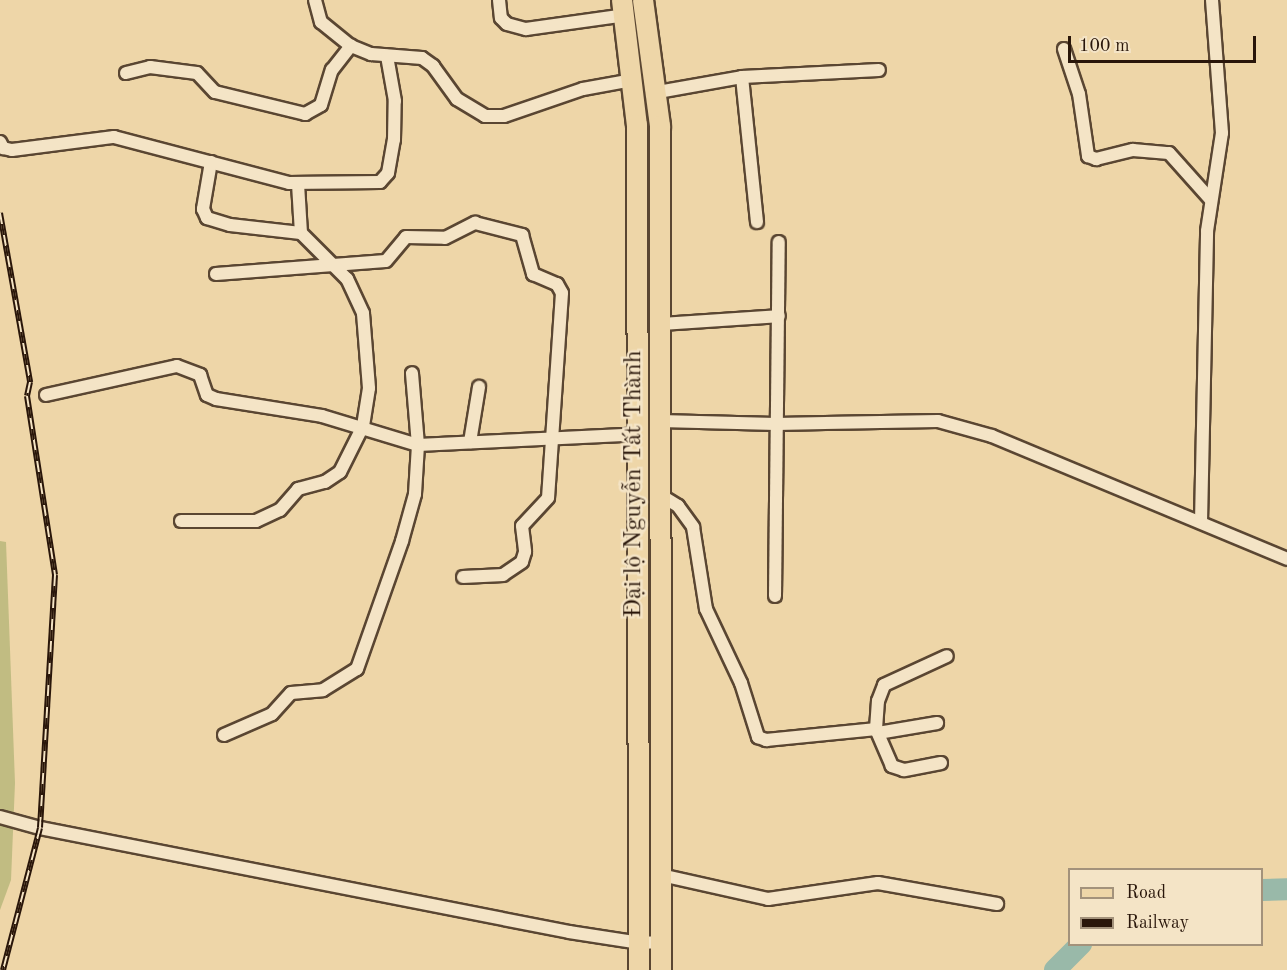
<!DOCTYPE html>
<meta charset="utf-8">
<style>
body{margin:0}
#map{position:relative;width:1287px;height:970px;overflow:hidden;background:#eed6a8;font-family:"Old Standard TT",serif}
div>[style]{position:absolute}
.green>*{inset:0;background:#c1bc82}
.river>*{height:22px;margin:-11px;padding:0 11px;transform-origin:11px;border-radius:11px;background:#99b9a9}
.roads{filter:drop-shadow(2px 0 #5a4632) drop-shadow(-2px 0 #5a4632) drop-shadow(0 2px #5a4632) drop-shadow(0 -2px #5a4632)}
.street>*{height:12px;margin:-6px;padding:0 6px;transform-origin:6px;border-radius:6px;background:#f4e4c6}
.primary>*{height:20px;margin:-10px;padding:0 10px;transform-origin:10px;border-radius:10px;background:#eed6a8}
.rail>*{height:6px;margin-top:-3px;transform-origin:0;background:repeating-linear-gradient(90deg,#f4e4c6 0 11px,#29160a 0 22px);box-sizing:border-box;border-block:2px solid #29160a}
span{translate:-50% -50%;white-space:nowrap;text-align:center;line-height:1.15;-webkit-text-stroke:5px #f4e4c6;paint-order:stroke}
.street-label{font-size:24px;color:#29160a}
.legend{position:absolute;left:1068px;top:868px;width:195px;height:78px;box-sizing:border-box;background:#f4e4c6;border:2px solid #a3927b;margin:0;padding:8px 10px;list-style:none;font-size:18px;color:#29160a}
.legend li{display:flex;align-items:center;gap:12px;height:30px}
.legend b{width:30px;border:2px solid #a3927b}
.scale{position:absolute;left:1068px;top:36px;width:188px;height:27px;box-sizing:border-box;border:3px solid #29160a;border-top:0;padding-left:8px;font-size:18px;line-height:21px;white-space:nowrap;color:#29160a;-webkit-text-stroke:4px #f4e4c6;paint-order:stroke}
</style>
<div id="map">
<div class="green">
<i style="clip-path:polygon(0 541px,6px 542px,15px 783px,11px 880px,0 910px)"></i>
</div>
<div class="river">
<i style="left:1262px;top:890px;width:25px;rotate:-2deg"></i>
<i style="left:1055px;top:970px;width:37px;rotate:-45deg"></i>
</div>
<div class="roads">
<div class="street">
<i style="left:315px;top:0;width:23px;rotate:75deg"></i>
<i style="left:321px;top:22px;width:38px;rotate:39deg"></i>
<i style="left:351px;top:46px;width:22px;rotate:22deg"></i>
<i style="left:371px;top:54px;width:51px;rotate:4.5deg"></i>
<i style="left:422px;top:58px;width:14px;rotate:36deg"></i>
<i style="left:433px;top:66px;width:41px;rotate:54deg"></i>
<i style="left:457px;top:99px;width:33px;rotate:31deg"></i>
<i style="left:485px;top:116px;width:19px"></i>
<i style="left:504px;top:116px;width:83px;rotate:-18.9deg"></i>
<i style="left:583px;top:89px;width:51px;rotate:-10.2deg"></i>
<i style="left:499px;top:0;width:18px;rotate:84deg"></i>
<i style="left:501px;top:18px;width:8px;rotate:45deg"></i>
<i style="left:507px;top:24px;width:20px;rotate:15deg"></i>
<i style="left:526px;top:29px;width:101px;rotate:-8deg"></i>
<i style="left:1064px;top:49px;width:47px;rotate:71.6deg"></i>
<i style="left:1079px;top:94px;width:63px;rotate:81.7deg"></i>
<i style="left:1088px;top:156px;width:9px;rotate:21deg"></i>
<i style="left:1096px;top:159px;width:38px;rotate:-14deg"></i>
<i style="left:1133px;top:150px;width:36px;rotate:5deg"></i>
<i style="left:1169px;top:153px;width:63px;rotate:48.2deg"></i>
<i style="left:126px;top:73px;width:25px;rotate:-14deg"></i>
<i style="left:150px;top:67px;width:47px;rotate:7.3deg"></i>
<i style="left:197px;top:73px;width:26px;rotate:47deg"></i>
<i style="left:215px;top:92px;width:93px;rotate:13.7deg"></i>
<i style="left:305px;top:114px;width:18px;rotate:-29deg"></i>
<i style="left:321px;top:105px;width:37px;rotate:-73deg"></i>
<i style="left:332px;top:70px;width:31px;rotate:-52deg"></i>
<i style="left:742px;top:77px;width:146px;rotate:84.1deg"></i>
<i style="left:658px;top:92px;width:85px;rotate:-10.1deg"></i>
<i style="left:742px;top:77px;width:137px;rotate:-2.9deg"></i>
<i style="left:0;top:142px;width:7px;rotate:63deg"></i>
<i style="left:3px;top:148px;width:9px;rotate:13deg"></i>
<i style="left:12px;top:150px;width:103px;rotate:-7.3deg"></i>
<i style="left:114px;top:137px;width:181px;rotate:14.7deg"></i>
<i style="left:289px;top:183px;width:91px;rotate:-0.6deg"></i>
<i style="left:380px;top:182px;width:12px;rotate:-48deg"></i>
<i style="left:388px;top:173px;width:34px;rotate:-80deg"></i>
<i style="left:394px;top:140px;width:39px;rotate:-89deg"></i>
<i style="left:395px;top:101px;width:46px;rotate:-100.1deg"></i>
<i style="left:211px;top:162px;width:48px;rotate:99.7deg"></i>
<i style="left:203px;top:209px;width:10px;rotate:66deg"></i>
<i style="left:207px;top:218px;width:24px;rotate:17deg"></i>
<i style="left:230px;top:225px;width:71px;rotate:6.4deg"></i>
<i style="left:216px;top:274px;width:170px;rotate:-4.4deg"></i>
<i style="left:386px;top:261px;width:31px;rotate:-50deg"></i>
<i style="left:406px;top:237px;width:39px;rotate:1deg"></i>
<i style="left:445px;top:238px;width:34px;rotate:-27deg"></i>
<i style="left:475px;top:223px;width:49px;rotate:14.3deg"></i>
<i style="left:522px;top:235px;width:41px;rotate:74.2deg"></i>
<i style="left:533px;top:274px;width:26px;rotate:23deg"></i>
<i style="left:557px;top:284px;width:10px;rotate:61deg"></i>
<i style="left:562px;top:293px;width:205px;rotate:93.9deg"></i>
<i style="left:548px;top:498px;width:38px;rotate:133deg"></i>
<i style="left:522px;top:526px;width:26px;rotate:83deg"></i>
<i style="left:525px;top:552px;width:10px;rotate:107deg"></i>
<i style="left:522px;top:562px;width:23px;rotate:146deg"></i>
<i style="left:503px;top:575px;width:40px;rotate:177.1deg"></i>
<i style="left:660px;top:324px;width:119px;rotate:-3.8deg"></i>
<i style="left:46px;top:395px;width:134px;rotate:-12.5deg"></i>
<i style="left:177px;top:366px;width:25px;rotate:21deg"></i>
<i style="left:200px;top:375px;width:21px;rotate:71deg"></i>
<i style="left:207px;top:395px;width:10px;rotate:24deg"></i>
<i style="left:216px;top:399px;width:107px;rotate:9.1deg"></i>
<i style="left:322px;top:416px;width:100px;rotate:16.8deg"></i>
<i style="left:418px;top:445px;width:221px;rotate:-2.8deg"></i>
<i style="left:660px;top:421px;width:116px;rotate:1.5deg"></i>
<i style="left:776px;top:424px;width:162px;rotate:-1.1deg"></i>
<i style="left:938px;top:421px;width:56px;rotate:15.5deg"></i>
<i style="left:992px;top:436px;width:320px;rotate:22.6deg"></i>
<i style="left:470px;top:442px;width:56px;rotate:-80.7deg"></i>
<i style="left:660px;top:495px;width:21px;rotate:31deg"></i>
<i style="left:678px;top:506px;width:26px;rotate:54deg"></i>
<i style="left:693px;top:527px;width:83px;rotate:81deg"></i>
<i style="left:706px;top:609px;width:82px;rotate:64.7deg"></i>
<i style="left:741px;top:683px;width:57px;rotate:72.5deg"></i>
<i style="left:758px;top:737px;width:9px;rotate:21deg"></i>
<i style="left:766px;top:740px;width:111px;rotate:-5.7deg"></i>
<i style="left:181px;top:521px;width:75px"></i>
<i style="left:256px;top:521px;width:26px;rotate:-25deg"></i>
<i style="left:280px;top:510px;width:28px;rotate:-49deg"></i>
<i style="left:298px;top:489px;width:28px;rotate:-15deg"></i>
<i style="left:325px;top:482px;width:18px;rotate:-34deg"></i>
<i style="left:340px;top:472px;width:51px;rotate:-63.4deg"></i>
<i style="left:363px;top:426px;width:38px;rotate:-81deg"></i>
<i style="left:369px;top:388px;width:75px;rotate:-94.6deg"></i>
<i style="left:363px;top:313px;width:38px;rotate:-115deg"></i>
<i style="left:347px;top:279px;width:65px;rotate:-135deg"></i>
<i style="left:301px;top:233px;width:49px;rotate:-93.5deg"></i>
<i style="left:1201px;top:522px;width:291px;rotate:-88.8deg"></i>
<i style="left:1207px;top:231px;width:99px;rotate:-81.3deg"></i>
<i style="left:1222px;top:133px;width:133px;rotate:-94.3deg"></i>
<i style="left:775px;top:596px;width:354px;rotate:-89.4deg"></i>
<i style="left:878px;top:733px;width:60px;rotate:-9.6deg"></i>
<i style="left:224px;top:735px;width:52px;rotate:-23.6deg"></i>
<i style="left:272px;top:714px;width:28px;rotate:-48deg"></i>
<i style="left:291px;top:693px;width:32px;rotate:-5deg"></i>
<i style="left:323px;top:690px;width:40px;rotate:-32deg"></i>
<i style="left:357px;top:669px;width:136px;rotate:-70.6deg"></i>
<i style="left:402px;top:541px;width:49px;rotate:-74.5deg"></i>
<i style="left:415px;top:494px;width:49px;rotate:-86.5deg"></i>
<i style="left:418px;top:445px;width:72px;rotate:-94.8deg"></i>
<i style="left:941px;top:763px;width:38px;rotate:169deg"></i>
<i style="left:904px;top:770px;width:13px;rotate:-162deg"></i>
<i style="left:892px;top:766px;width:40px;rotate:-113.4deg"></i>
<i style="left:876px;top:729px;width:28px;rotate:-86deg"></i>
<i style="left:878px;top:701px;width:17px;rotate:-69deg"></i>
<i style="left:884px;top:685px;width:69px;rotate:-24.7deg"></i>
<i style="left:0;top:817px;width:41px;rotate:15.4deg"></i>
<i style="left:40px;top:828px;width:539px;rotate:11.12deg"></i>
<i style="left:569px;top:932px;width:72px;rotate:8.8deg"></i>
<i style="left:640px;top:943px;width:21px;rotate:-3deg"></i>
<i style="left:661px;top:875px;width:110px;rotate:12.6deg"></i>
<i style="left:768px;top:899px;width:111px;rotate:-8.3deg"></i>
<i style="left:878px;top:883px;width:121px;rotate:10deg"></i>
</div>
<div class="primary">
<i style="left:622px;top:0;width:126px;rotate:83.2deg"></i>
<i style="left:637px;top:125px;width:845px;rotate:89.86deg"></i>
<i style="left:643px;top:0;width:127px;rotate:82.3deg"></i>
<i style="left:660px;top:126px;width:844px;rotate:89.93deg"></i>
</div>
</div>
<div class="rail">
<i style="left:0;top:213px;width:172px;rotate:79.9deg"></i>
<i style="left:30px;top:382px;width:14px;rotate:102deg"></i>
<i style="left:27px;top:396px;width:181px;rotate:81.1deg"></i>
<i style="left:55px;top:575px;width:253px;rotate:93.4deg"></i>
<i style="left:40px;top:828px;width:147px;rotate:104.6deg"></i>
</div>
<div class="street-label">
<span style="left:635px;top:484px;rotate:-90deg">Đại lộ Nguyễn Tất Thành</span>
</div>
<ul class="legend">
<li><b style="height:8px;background:#eed6a8"></b>Road</li>
<li><b style="height:8px;background:#29160a"></b>Railway</li>
</ul>
<div class="scale">100 m</div>
</div>
